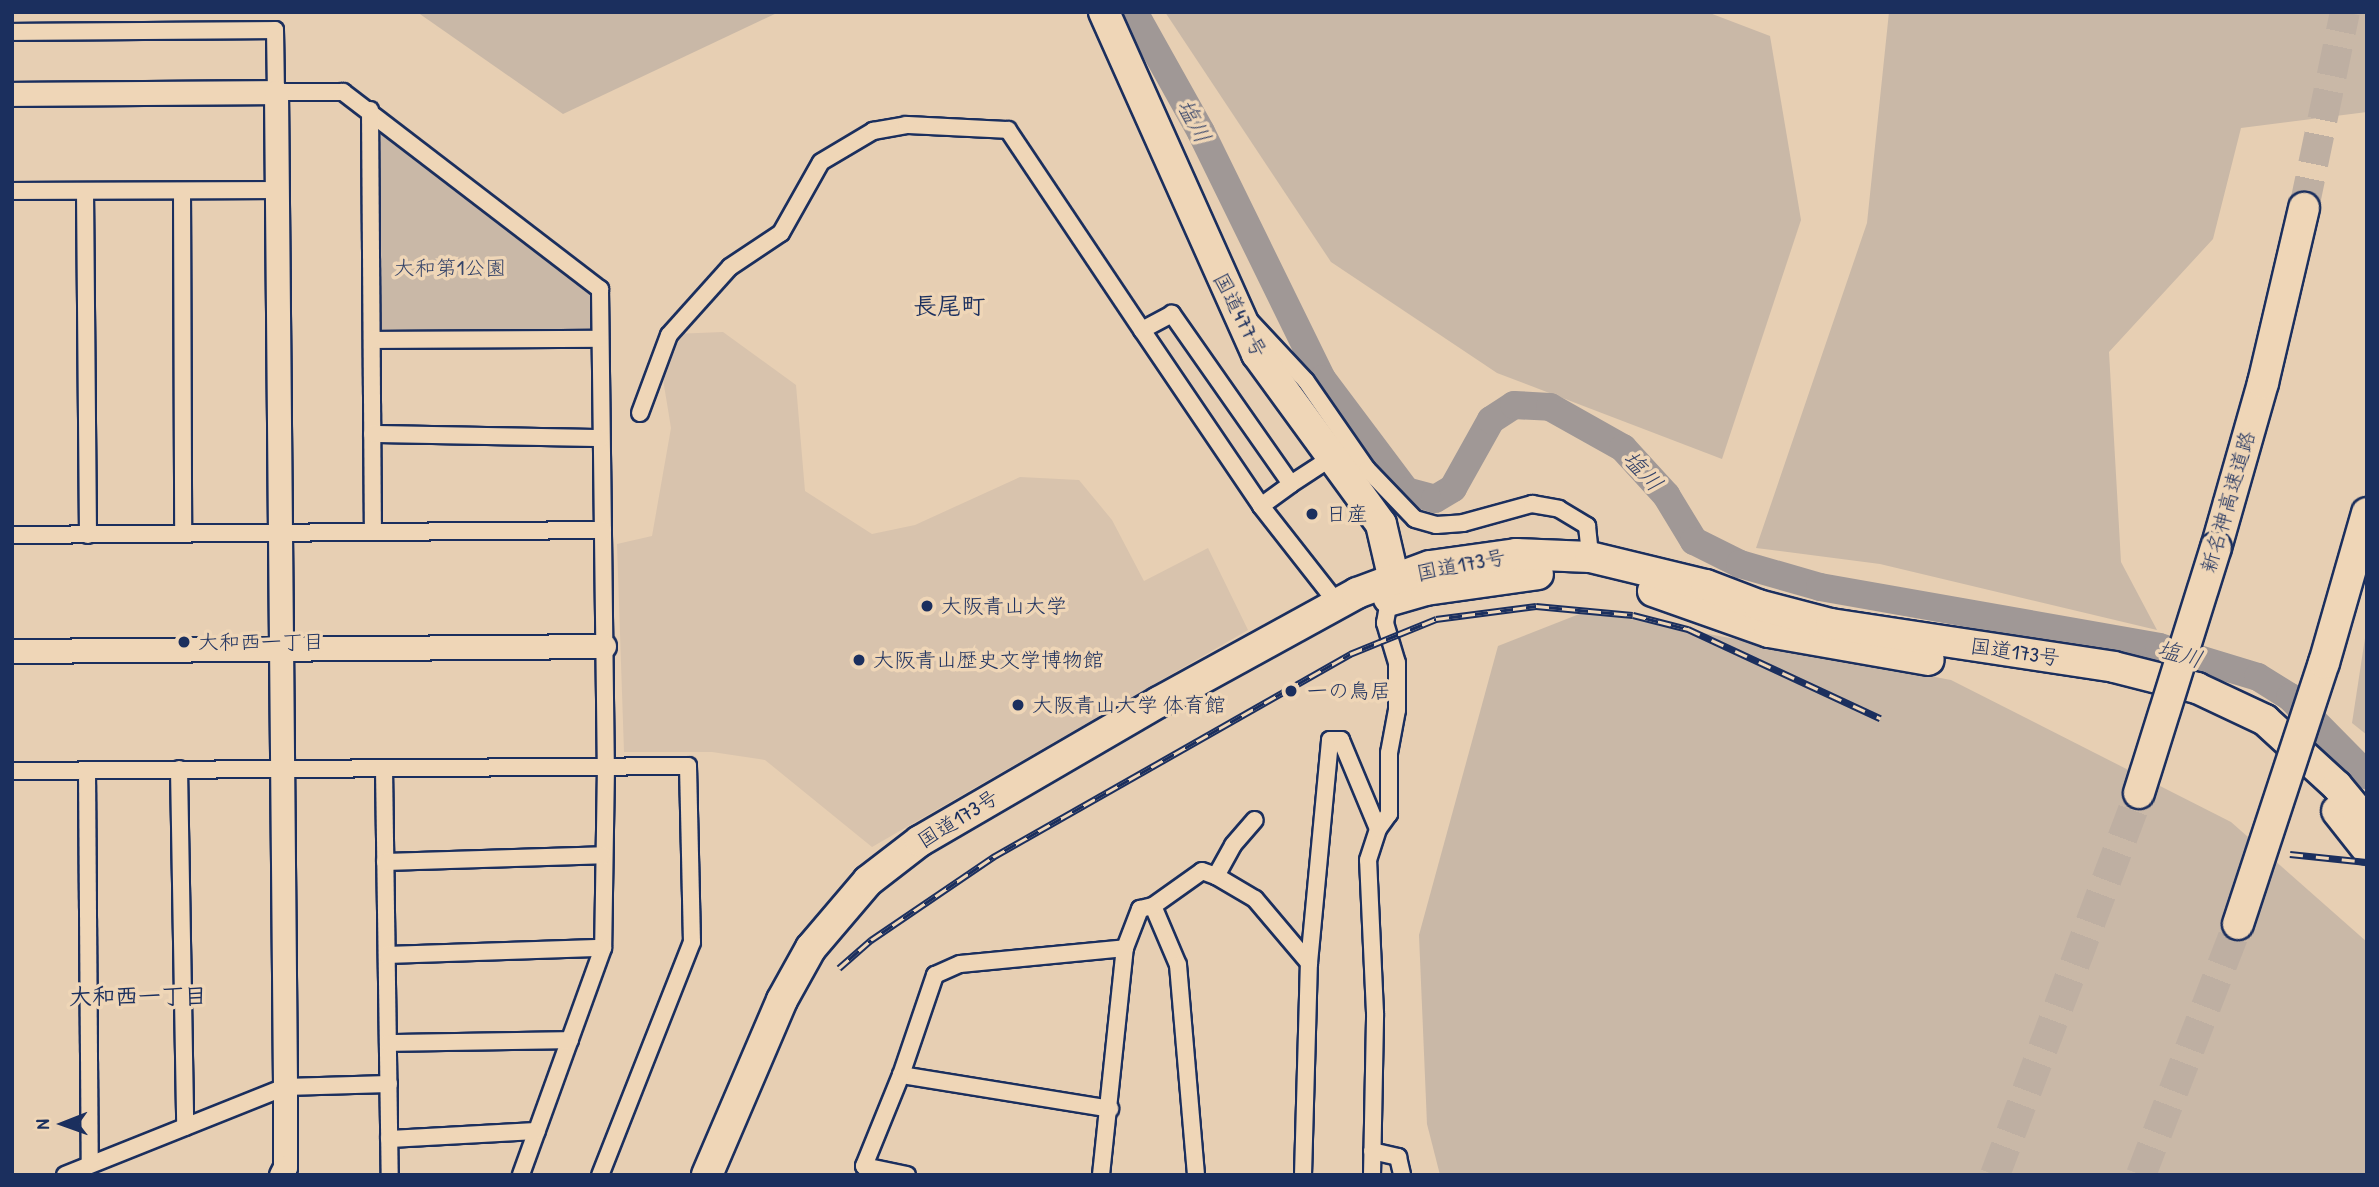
<!DOCTYPE html>
<meta charset="utf-8">
<style>
body{margin:0}
#map{position:relative;width:2379px;height:1187px;overflow:hidden;background:#e7cfb3;font-family:"Patrick Hand","Klee One",sans-serif}
div>[style]{position:absolute}
.built>*{inset:0;background:#d8c3ad}
.green>*{inset:0;background:#c9b8a7}
.river>*{height:28px;margin:-14px;padding:0 14px;transform-origin:14px;border-radius:14px;background:#a09896}
.highway-tunnel>*{height:30px;margin-top:-15px;transform-origin:0;background:repeating-linear-gradient(90deg,#beafa2 0 30px,transparent 0 45px)}
.roads{filter:drop-shadow(2px 0 #1b2f5e) drop-shadow(-2px 0 #1b2f5e) drop-shadow(0 2px #1b2f5e) drop-shadow(0 -2px #1b2f5e)}
.street>*{height:16px;margin:-8px;padding:0 8px;transform-origin:8px;border-radius:8px;background:#efd6b7}
.secondary>*{height:23px;margin:-11.5px;padding:0 11.5px;transform-origin:11.5px;border-radius:11.5px;background:#efd6b7}
.highway>*{height:30px;margin:-15px;padding:0 15px;transform-origin:15px;border-radius:15px;background:#efd6b7}
.rail>*{height:7px;margin-top:-3.5px;transform-origin:0;background:repeating-linear-gradient(90deg,#efd6b7 0 13px,#1b2f5e 0 26px);box-sizing:border-box;border-block:2px solid #1b2f5e}
.bridges{filter:drop-shadow(2px 0 #1b2f5e) drop-shadow(-2px 0 #1b2f5e) drop-shadow(0 2px #1b2f5e) drop-shadow(0 -2px #1b2f5e)}
.highway-bridge>*{height:30px;margin:-15px;padding:0 15px;transform-origin:15px;border-radius:15px;background:#efd6b7}
.dots>*{width:19px;height:19px;translate:-50% -50%;box-sizing:border-box;border:4px solid #efd6b7;border-radius:50%}
span{translate:-50% -50%;white-space:nowrap;text-align:center;line-height:1.15;-webkit-text-stroke:7px #efd6b7;paint-order:stroke}
.park-label{font-size:21px;color:#354469}
.street-label{font-size:21px;color:#1b2f5e}
.poi-label{font-size:21px;color:#1b2f5e}
.left{translate:0 -50%;text-align:left}
.water-label{font-size:23px;color:#364469;font-style:italic}
.neighbourhood-label{font-size:23px;color:#1b2f5e;font-weight:700}
.quarter-label{font-size:24px;color:#1b2f5e;font-weight:700}
.frame{position:absolute;inset:0;border:14px solid #1b2f5e;pointer-events:none}
.north{position:absolute;left:28px;top:1089px;width:70px;height:70px;-webkit-text-stroke:5px #efd6b7;paint-order:stroke;rotate:269deg;font-size:19px;font-weight:700;line-height:28px;text-align:center;color:#1b2f5e}
.north::after{content:'';display:block;margin:auto;width:24px;height:32px;background:#1b2f5e;clip-path:polygon(50% 0,100% 100%,50% 72%,0 100%)}
</style>
<div id="map">
<div class="built">
<i style="clip-path:polygon(723px 332px,796px 385px,805px 491px,872px 534px,915px 525px,1020px 477px,1079px 480px,1112px 520px,1144px 581px,1208px 548px,1248px 630px,872px 847px,765px 760px,712px 752px,624px 752px,617px 544px,652px 536px,671px 428px,661px 367px,674px 334px)"></i>
</div>
<div class="green">
<i style="clip-path:polygon(417px 12px,779px 12px,563px 114px)"></i>
<i style="clip-path:polygon(1165px 12px,1707px 12px,1770px 36px,1801px 220px,1722px 459px,1497px 373px,1331px 262px)"></i>
<i style="clip-path:polygon(1889px 12px,2367px 12px,2367px 112px,2241px 128px,2213px 239px,2109px 352px,2121px 562px,2157px 630px,1880px 564px,1756px 548px,1867px 223px)"></i>
<i style="clip-path:polygon(388px 132px,596px 294px,596px 336px,382px 338px,380px 135px)"></i>
<i style="clip-path:polygon(1587px 611px,1951px 680px,2231px 822px,2367px 942px,2367px 1175px,1440px 1175px,1427px 1124px,1419px 935px,1498px 646px)"></i>
<i style="clip-path:polygon(2367px 625px,2367px 735px,2352px 723px)"></i>
</div>
<div class="river">
<i style="left:1134px;top:12px;width:137px;rotate:60.8deg"></i>
<i style="left:1201px;top:132px;width:275px;rotate:63.9deg"></i>
<i style="left:1322px;top:379px;width:140px;rotate:53.1deg"></i>
<i style="left:1406px;top:491px;width:30px;rotate:15deg"></i>
<i style="left:1435px;top:499px;width:21px;rotate:-31deg"></i>
<i style="left:1453px;top:488px;width:78px;rotate:-60.8deg"></i>
<i style="left:1491px;top:420px;width:27px;rotate:-33deg"></i>
<i style="left:1514px;top:405px;width:36px;rotate:3deg"></i>
<i style="left:1550px;top:407px;width:84px;rotate:29.3deg"></i>
<i style="left:1623px;top:448px;width:64px;rotate:47.5deg"></i>
<i style="left:1666px;top:495px;width:54px;rotate:58.7deg"></i>
<i style="left:1694px;top:541px;width:51px;rotate:26.6deg"></i>
<i style="left:1740px;top:564px;width:83px;rotate:16deg"></i>
<i style="left:1820px;top:587px;width:344px;rotate:10deg"></i>
<i style="left:2159px;top:647px;width:103px;rotate:16.9deg"></i>
<i style="left:2258px;top:677px;width:38px;rotate:32deg"></i>
<i style="left:2290px;top:697px;width:110px;rotate:45.4deg"></i>
</div>
<div class="highway-tunnel">
<i style="left:2304px;top:208px;width:200px;rotate:-78.2deg"></i>
<i style="left:1995px;top:1175px;width:408px;rotate:-69.3deg"></i>
<i style="left:2141px;top:1175px;width:269px;rotate:-68.9deg"></i>
</div>
<div class="roads">
<div class="street">
<i style="left:12px;top:32px;width:263px;rotate:-0.4deg"></i>
<i style="left:275px;top:30px;width:62px;rotate:89.1deg"></i>
<i style="left:276px;top:92px;width:67px"></i>
<i style="left:343px;top:92px;width:324px;rotate:37.5deg"></i>
<i style="left:600px;top:289px;width:477px;rotate:89.3deg"></i>
<i style="left:606px;top:766px;width:182px;rotate:90.9deg"></i>
<i style="left:603px;top:948px;width:241px;rotate:109.9deg"></i>
<i style="left:370px;top:110px;width:422px;rotate:89.6deg"></i>
<i style="left:12px;top:191px;width:265px;rotate:-0.2deg"></i>
<i style="left:85px;top:191px;width:344px;rotate:89.5deg"></i>
<i style="left:182px;top:191px;width:343px;rotate:89.8deg"></i>
<i style="left:1249px;top:320px;width:83px;rotate:46.9deg"></i>
<i style="left:1306px;top:381px;width:107px;rotate:55.3deg"></i>
<i style="left:1367px;top:469px;width:69px;rotate:46.2deg"></i>
<i style="left:1415px;top:519px;width:22px;rotate:16deg"></i>
<i style="left:1436px;top:525px;width:27px;rotate:-4deg"></i>
<i style="left:1463px;top:523px;width:72px;rotate:-15.4deg"></i>
<i style="left:1532px;top:504px;width:27px;rotate:10deg"></i>
<i style="left:1559px;top:509px;width:33px;rotate:31deg"></i>
<i style="left:1587px;top:526px;width:31px;rotate:84deg"></i>
<i style="left:372px;top:340px;width:228px;rotate:-0.3deg"></i>
<i style="left:640px;top:413px;width:83px;rotate:-69.6deg"></i>
<i style="left:669px;top:335px;width:91px;rotate:-48.1deg"></i>
<i style="left:730px;top:267px;width:61px;rotate:-33.7deg"></i>
<i style="left:781px;top:233px;width:81px;rotate:-60.6deg"></i>
<i style="left:821px;top:162px;width:61px;rotate:-30.8deg"></i>
<i style="left:873px;top:131px;width:34px;rotate:-10deg"></i>
<i style="left:906px;top:125px;width:102px;rotate:2.8deg"></i>
<i style="left:1008px;top:130px;width:241px;rotate:56.2deg"></i>
<i style="left:372px;top:434px;width:229px;rotate:1deg"></i>
<i style="left:1291px;top:484px;width:51px;rotate:-33.1deg"></i>
<i style="left:1261px;top:506px;width:37px;rotate:-36deg"></i>
<i style="left:1291px;top:484px;width:208px;rotate:-125deg"></i>
<i style="left:1172px;top:314px;width:34px;rotate:152deg"></i>
<i style="left:1142px;top:330px;width:212px;rotate:55.9deg"></i>
<i style="left:1261px;top:506px;width:123px;rotate:51.9deg"></i>
<i style="left:12px;top:535px;width:591px;rotate:-0.48deg"></i>
<i style="left:384px;top:768px;width:407px;rotate:89.2deg"></i>
<i style="left:179px;top:769px;width:358px;rotate:89deg"></i>
<i style="left:87px;top:770px;width:394px;rotate:89.6deg"></i>
<i style="left:12px;top:771px;width:676px;rotate:-0.42deg"></i>
<i style="left:688px;top:766px;width:176px;rotate:88.7deg"></i>
<i style="left:692px;top:942px;width:251px;rotate:111.5deg"></i>
<i style="left:385px;top:862px;width:218px;rotate:-1.8deg"></i>
<i style="left:1216px;top:876px;width:45px;rotate:30.5deg"></i>
<i style="left:1255px;top:899px;width:84px;rotate:49.8deg"></i>
<i style="left:1153px;top:906px;width:64px;rotate:67deg"></i>
<i style="left:1178px;top:965px;width:211px;rotate:85.1deg"></i>
<i style="left:387px;top:955px;width:216px;rotate:-1.9deg"></i>
<i style="left:388px;top:1043px;width:182px;rotate:-0.9deg"></i>
<i style="left:901px;top:1075px;width:212px;rotate:9.2deg"></i>
<i style="left:389px;top:1139px;width:148px;rotate:-3.1deg"></i>
<i style="left:1372px;top:1151px;width:27px;rotate:13deg"></i>
<i style="left:1398px;top:1157px;width:18px;rotate:77deg"></i>
<i style="left:65px;top:1175px;width:237px;rotate:-21.8deg"></i>
<i style="left:285px;top:1087px;width:104px;rotate:-1.7deg"></i>
<i style="left:907px;top:1175px;width:44px;rotate:-168.2deg"></i>
<i style="left:864px;top:1166px;width:98px;rotate:-67.9deg"></i>
<i style="left:901px;top:1075px;width:106px;rotate:-71.2deg"></i>
<i style="left:935px;top:975px;width:27px;rotate:-24deg"></i>
<i style="left:960px;top:964px;width:166px;rotate:-5.5deg"></i>
<i style="left:1125px;top:948px;width:42px;rotate:-69deg"></i>
<i style="left:1140px;top:909px;width:13px;rotate:-13deg"></i>
<i style="left:1153px;top:906px;width:60px;rotate:-35.5deg"></i>
<i style="left:1202px;top:871px;width:15px;rotate:20deg"></i>
<i style="left:1216px;top:876px;width:35px;rotate:-61deg"></i>
<i style="left:1233px;top:845px;width:33px;rotate:-49deg"></i>
<i style="left:1101px;top:1175px;width:228px;rotate:-84deg"></i>
<i style="left:1303px;top:1175px;width:212px;rotate:-88.4deg"></i>
<i style="left:1309px;top:963px;width:224px;rotate:-84.6deg"></i>
<i style="left:1330px;top:740px;width:11px"></i>
<i style="left:1341px;top:740px;width:96px;rotate:67.4deg"></i>
<i style="left:1372px;top:1175px;width:162px;rotate:-88.9deg"></i>
<i style="left:1375px;top:1013px;width:153px;rotate:-92.6deg"></i>
<i style="left:1368px;top:860px;width:33px;rotate:-72deg"></i>
<i style="left:1378px;top:829px;width:19px;rotate:-54deg"></i>
<i style="left:1389px;top:814px;width:61px;rotate:-90deg"></i>
<i style="left:1389px;top:753px;width:44px;rotate:-79.5deg"></i>
<i style="left:1397px;top:710px;width:47px;rotate:-90deg"></i>
<i style="left:1397px;top:663px;width:42px;rotate:-106.7deg"></i>
<i style="left:1385px;top:623px;width:22px;rotate:-80deg"></i>
</div>
<div class="secondary">
<i style="left:12px;top:94px;width:264px;rotate:-0.4deg"></i>
<i style="left:276px;top:92px;width:995px;rotate:89.48deg"></i>
<i style="left:285px;top:1087px;width:80px;rotate:90deg"></i>
<i style="left:285px;top:1167px;width:9px;rotate:117deg"></i>
<i style="left:12px;top:651px;width:592px;rotate:-0.48deg"></i>
</div>
<div class="highway">
<i style="left:1104px;top:12px;width:375px;rotate:65.9deg"></i>
<i style="left:1257px;top:354px;width:210px;rotate:53.9deg"></i>
<i style="left:1381px;top:524px;width:57px;rotate:76.9deg"></i>
<i style="left:1394px;top:580px;width:19px;rotate:106deg"></i>
<i style="left:2216px;top:548px;width:172px;rotate:-74.1deg"></i>
<i style="left:2263px;top:383px;width:180px;rotate:-76.8deg"></i>
<i style="left:1653px;top:591px;width:123px;rotate:19.5deg"></i>
<i style="left:1769px;top:632px;width:162px;rotate:9.9deg"></i>
<i style="left:1391px;top:600px;width:36px;rotate:-16deg"></i>
<i style="left:1426px;top:590px;width:113px;rotate:-8.1deg"></i>
<i style="left:2337px;top:811px;width:48px;rotate:51.7deg"></i>
<i style="left:707px;top:1175px;width:190px;rotate:-66.8deg"></i>
<i style="left:782px;top:1000px;width:60px;rotate:-60.9deg"></i>
<i style="left:811px;top:948px;width:88px;rotate:-49.6deg"></i>
<i style="left:868px;top:881px;width:66px;rotate:-37.6deg"></i>
<i style="left:920px;top:841px;width:276px;rotate:-30.2deg"></i>
<i style="left:1159px;top:702px;width:226px;rotate:-28.8deg"></i>
<i style="left:1357px;top:593px;width:78px;rotate:-20.3deg"></i>
<i style="left:1430px;top:566px;width:87px;rotate:-7.9deg"></i>
<i style="left:1516px;top:554px;width:74px;rotate:2.3deg"></i>
<i style="left:1590px;top:557px;width:119px;rotate:13.6deg"></i>
<i style="left:1706px;top:585px;width:56px;rotate:21deg"></i>
<i style="left:1758px;top:605px;width:75px;rotate:14.6deg"></i>
<i style="left:1831px;top:624px;width:286px;rotate:8.6deg"></i>
<i style="left:2114px;top:667px;width:86px;rotate:14.2deg"></i>
<i style="left:2197px;top:688px;width:75px;rotate:25.2deg"></i>
<i style="left:2265px;top:720px;width:98px;rotate:42.5deg"></i>
<i style="left:2337px;top:786px;width:47px;rotate:50.2deg"></i>
</div>
</div>
<div class="rail">
<i style="left:2290px;top:854px;width:77px;rotate:5.9deg"></i>
<i style="left:839px;top:968px;width:43px;rotate:-41.2deg"></i>
<i style="left:871px;top:940px;width:148px;rotate:-34.2deg"></i>
<i style="left:993px;top:857px;width:411px;rotate:-29.6deg"></i>
<i style="left:1350px;top:654px;width:93px;rotate:-22.1deg"></i>
<i style="left:1436px;top:619px;width:101px;rotate:-7.4deg"></i>
<i style="left:1536px;top:606px;width:97px;rotate:5.3deg"></i>
<i style="left:1633px;top:615px;width:57px;rotate:14.3deg"></i>
<i style="left:1688px;top:629px;width:212px;rotate:24.9deg"></i>
</div>
<div class="bridges">
<div class="highway-bridge">
<i style="left:2139px;top:793px;width:257px;rotate:-72.6deg"></i>
<i style="left:2238px;top:924px;width:275px;rotate:-71.8deg"></i>
<i style="left:2324px;top:663px;width:156px;rotate:-74deg"></i>
</div>
</div>
<div class="dots">
<i style="left:1312px;top:514px;background:#1b2f5e"></i>
<i style="left:927px;top:606px;background:#1b2f5e"></i>
<i style="left:184px;top:642px;background:#1b2f5e"></i>
<i style="left:859px;top:660px;background:#1b2f5e"></i>
<i style="left:1291px;top:691px;background:#1b2f5e"></i>
<i style="left:1018px;top:705px;background:#1b2f5e"></i>
</div>
<div class="park-label">
<span style="left:450px;top:268px">大和第1公園</span>
</div>
<div class="street-label">
<span style="left:1240px;top:315px;rotate:63deg">国道477号</span>
<span style="left:2228px;top:502px;rotate:-74deg">新名神高速道路</span>
<span style="left:1461px;top:565px;rotate:-11deg">国道173号</span>
<span style="left:2015px;top:652px;rotate:8deg">国道173号</span>
<span style="left:958px;top:819px;rotate:-32deg">国道173号</span>
</div>
<div class="poi-label">
<span class="left" style="left:1326px;top:514px">日産</span>
<span class="left" style="left:941px;top:606px">大阪青山大学</span>
<span class="left" style="left:198px;top:642px">大和西一丁目</span>
<span class="left" style="left:873px;top:660px">大阪青山歴史文学博物館</span>
<span class="left" style="left:1307px;top:691px">一の鳥居</span>
<span class="left" style="left:1032px;top:705px">大阪青山大学 体育館</span>
</div>
<div class="water-label">
<span style="left:1194px;top:121px;rotate:62deg">塩川</span>
<span style="left:1643px;top:471px;rotate:47deg">塩川</span>
<span style="left:2180px;top:654px;rotate:16deg">塩川</span>
</div>
<div class="neighbourhood-label">
<span style="left:138px;top:996px">大和西一丁目</span>
</div>
<div class="quarter-label">
<span style="left:949px;top:306px">長尾町</span>
</div>
<div class="frame"></div>
<div class="north">N</div>
</div>
